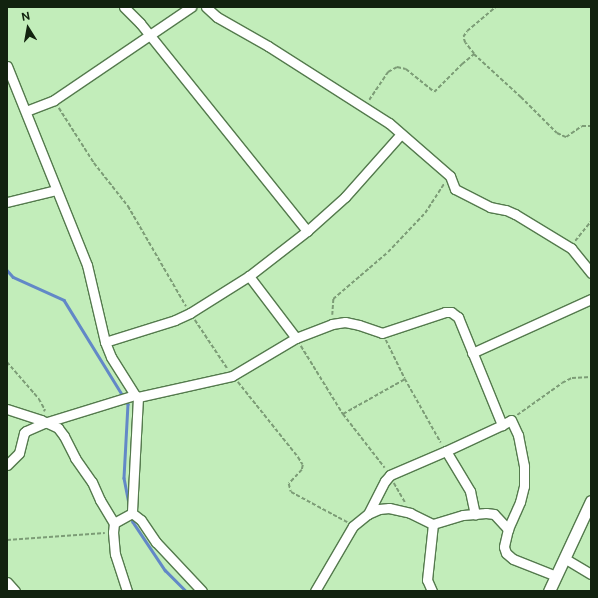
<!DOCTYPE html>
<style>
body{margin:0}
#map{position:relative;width:598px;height:598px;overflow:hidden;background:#c2edba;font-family:"Public Sans",sans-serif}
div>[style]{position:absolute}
.stream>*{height:2.5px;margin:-1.25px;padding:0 1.25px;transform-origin:1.25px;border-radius:1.25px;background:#6288c7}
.path>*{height:1.5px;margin-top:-0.75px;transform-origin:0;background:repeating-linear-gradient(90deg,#7c9c76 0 4px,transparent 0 6px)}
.roads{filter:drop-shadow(1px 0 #547a4d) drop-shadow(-1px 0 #547a4d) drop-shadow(0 1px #547a4d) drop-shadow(0 -1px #547a4d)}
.minor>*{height:9px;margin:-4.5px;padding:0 4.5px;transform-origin:4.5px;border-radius:4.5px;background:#fff}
.tertiary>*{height:11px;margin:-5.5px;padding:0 5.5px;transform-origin:5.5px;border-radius:5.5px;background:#fff}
span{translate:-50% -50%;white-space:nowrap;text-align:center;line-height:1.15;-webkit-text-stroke:3.5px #c2edba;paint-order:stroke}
.frame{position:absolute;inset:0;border:8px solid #12220f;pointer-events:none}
.north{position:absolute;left:8px;top:8px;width:40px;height:40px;-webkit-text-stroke:3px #c2edba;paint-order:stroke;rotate:349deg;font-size:11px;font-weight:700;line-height:16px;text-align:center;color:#12220f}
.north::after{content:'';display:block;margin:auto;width:14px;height:18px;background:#12220f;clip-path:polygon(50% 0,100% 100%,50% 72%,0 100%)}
</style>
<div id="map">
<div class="stream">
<i style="left:7px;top:270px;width:9px;rotate:49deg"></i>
<i style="left:13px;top:277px;width:56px;rotate:24.3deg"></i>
<i style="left:64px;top:300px;width:122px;rotate:58.4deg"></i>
<i style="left:128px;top:404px;width:74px;rotate:93.1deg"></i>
<i style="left:124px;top:478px;width:25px;rotate:79deg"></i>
<i style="left:131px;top:516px;width:6px;rotate:72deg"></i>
<i style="left:133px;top:522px;width:58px;rotate:56.3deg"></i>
<i style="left:165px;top:570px;width:30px;rotate:45deg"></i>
</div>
<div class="path">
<i style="left:474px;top:54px;width:14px;rotate:-129deg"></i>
<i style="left:465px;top:43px;width:6px;rotate:-108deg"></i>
<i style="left:463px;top:37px;width:7px;rotate:-56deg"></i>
<i style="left:467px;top:31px;width:38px;rotate:-40deg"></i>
<i style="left:369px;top:100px;width:34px;rotate:-56deg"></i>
<i style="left:388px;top:72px;width:10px;rotate:-29deg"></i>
<i style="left:397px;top:67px;width:9px;rotate:13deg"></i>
<i style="left:406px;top:69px;width:36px;rotate:39deg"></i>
<i style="left:434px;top:92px;width:40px;rotate:-45deg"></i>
<i style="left:462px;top:64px;width:16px;rotate:-40deg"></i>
<i style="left:474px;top:54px;width:64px;rotate:42.5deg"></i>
<i style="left:521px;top:97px;width:51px;rotate:45deg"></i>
<i style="left:557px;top:133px;width:10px;rotate:24deg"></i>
<i style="left:566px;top:137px;width:19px;rotate:-35deg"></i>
<i style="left:582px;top:126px;width:9px"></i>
<i style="left:59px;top:108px;width:65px;rotate:57.5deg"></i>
<i style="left:94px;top:163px;width:55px;rotate:51.7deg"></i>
<i style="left:128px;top:206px;width:116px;rotate:59.9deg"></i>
<i style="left:575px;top:241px;width:26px;rotate:-51deg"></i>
<i style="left:332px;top:315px;width:16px;rotate:-86deg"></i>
<i style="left:333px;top:299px;width:72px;rotate:-40.5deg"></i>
<i style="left:388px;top:252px;width:54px;rotate:-46.5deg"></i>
<i style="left:425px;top:213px;width:35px;rotate:-57deg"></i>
<i style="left:195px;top:320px;width:58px;rotate:56.3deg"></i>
<i style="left:386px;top:340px;width:43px;rotate:64deg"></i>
<i style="left:301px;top:346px;width:80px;rotate:58.3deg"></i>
<i style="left:343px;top:414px;width:68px;rotate:52.1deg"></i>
<i style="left:7px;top:362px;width:49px;rotate:49.1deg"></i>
<i style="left:39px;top:399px;width:13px;rotate:61deg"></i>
<i style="left:45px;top:410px;width:2px;rotate:117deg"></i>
<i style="left:238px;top:382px;width:96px;rotate:51.3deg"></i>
<i style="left:298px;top:457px;width:9px;rotate:58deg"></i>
<i style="left:303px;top:465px;width:5px;rotate:101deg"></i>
<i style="left:302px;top:470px;width:19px;rotate:133deg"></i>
<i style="left:289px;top:484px;width:8px;rotate:76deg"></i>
<i style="left:291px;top:492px;width:64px;rotate:28.2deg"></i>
<i style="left:343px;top:414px;width:71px;rotate:-29.4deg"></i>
<i style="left:405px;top:379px;width:73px;rotate:60.6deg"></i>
<i style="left:517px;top:415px;width:55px;rotate:-35.4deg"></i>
<i style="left:562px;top:383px;width:11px;rotate:-27deg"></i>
<i style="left:572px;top:378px;width:19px;rotate:-3deg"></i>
<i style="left:394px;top:483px;width:22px;rotate:60deg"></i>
<i style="left:7px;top:540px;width:98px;rotate:-4.1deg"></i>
</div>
<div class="roads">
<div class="minor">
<i style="left:124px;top:7px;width:23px;rotate:45deg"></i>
<i style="left:140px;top:23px;width:267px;rotate:51.2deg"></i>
<i style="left:206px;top:7px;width:15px;rotate:42deg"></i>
<i style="left:217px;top:17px;width:59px;rotate:29.6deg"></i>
<i style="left:268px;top:46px;width:143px;rotate:32.5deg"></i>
<i style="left:389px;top:123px;width:81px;rotate:41deg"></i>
<i style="left:450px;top:176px;width:14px;rotate:69deg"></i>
<i style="left:455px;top:189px;width:39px;rotate:27deg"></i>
<i style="left:490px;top:207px;width:16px;rotate:11deg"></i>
<i style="left:506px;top:210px;width:10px;rotate:24deg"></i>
<i style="left:515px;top:214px;width:66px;rotate:31.3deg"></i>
<i style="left:571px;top:248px;width:32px;rotate:51deg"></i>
<i style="left:7px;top:66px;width:214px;rotate:68.1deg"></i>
<i style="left:87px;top:265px;width:79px;rotate:76.8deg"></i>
<i style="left:105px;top:342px;width:16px;rotate:68deg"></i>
<i style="left:111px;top:357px;width:45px;rotate:57.7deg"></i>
<i style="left:135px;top:395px;width:4px;rotate:34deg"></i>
<i style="left:138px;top:397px;width:116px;rotate:93deg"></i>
<i style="left:26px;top:111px;width:30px;rotate:-21deg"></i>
<i style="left:54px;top:100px;width:166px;rotate:-34.2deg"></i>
<i style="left:7px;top:202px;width:50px;rotate:-13.8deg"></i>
<i style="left:296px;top:338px;width:39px;rotate:-21deg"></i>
<i style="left:332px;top:324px;width:13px;rotate:-9deg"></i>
<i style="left:345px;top:322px;width:14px;rotate:12deg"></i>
<i style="left:359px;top:325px;width:24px;rotate:19deg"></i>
<i style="left:382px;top:333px;width:66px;rotate:-18.4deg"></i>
<i style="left:445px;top:312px;width:6px"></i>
<i style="left:451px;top:312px;width:9px;rotate:36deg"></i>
<i style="left:458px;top:317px;width:117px;rotate:67.8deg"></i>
<i style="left:502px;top:425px;width:62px;rotate:155.1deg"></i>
<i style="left:446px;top:451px;width:47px;rotate:59deg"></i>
<i style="left:470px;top:491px;width:24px;rotate:78deg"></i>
<i style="left:105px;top:342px;width:73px;rotate:-17.4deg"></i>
<i style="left:175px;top:320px;width:17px;rotate:-25deg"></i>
<i style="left:190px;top:313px;width:70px;rotate:-32.1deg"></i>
<i style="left:472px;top:353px;width:131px;rotate:-24.4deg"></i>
<i style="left:138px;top:397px;width:96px;rotate:-12.6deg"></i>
<i style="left:232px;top:376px;width:74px;rotate:-30.7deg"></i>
<i style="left:296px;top:338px;width:78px;rotate:-127.2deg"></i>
<i style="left:249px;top:276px;width:73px;rotate:-37.8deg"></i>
<i style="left:307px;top:231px;width:51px;rotate:-41.8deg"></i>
<i style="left:345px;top:197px;width:84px;rotate:-48.4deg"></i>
<i style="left:7px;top:409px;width:36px;rotate:18deg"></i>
<i style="left:41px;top:420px;width:19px;rotate:25deg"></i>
<i style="left:58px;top:428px;width:10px;rotate:53deg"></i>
<i style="left:64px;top:436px;width:25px;rotate:63deg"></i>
<i style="left:75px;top:458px;width:29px;rotate:55deg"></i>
<i style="left:92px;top:482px;width:20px;rotate:66deg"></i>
<i style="left:100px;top:500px;width:27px;rotate:59deg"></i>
<i style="left:114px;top:523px;width:9px;rotate:96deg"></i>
<i style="left:113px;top:532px;width:22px;rotate:85deg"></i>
<i style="left:115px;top:554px;width:39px;rotate:72deg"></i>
<i style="left:502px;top:425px;width:10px;rotate:-29deg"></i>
<i style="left:511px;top:420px;width:17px;rotate:65deg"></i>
<i style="left:518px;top:435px;width:32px;rotate:79deg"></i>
<i style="left:524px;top:466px;width:20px;rotate:90deg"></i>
<i style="left:524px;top:486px;width:16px;rotate:104deg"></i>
<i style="left:520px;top:502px;width:30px;rotate:114deg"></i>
<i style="left:7px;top:465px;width:17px;rotate:-45deg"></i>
<i style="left:19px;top:453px;width:21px;rotate:-76deg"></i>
<i style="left:24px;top:433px;width:3px;rotate:-45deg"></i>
<i style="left:26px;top:431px;width:20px;rotate:-24deg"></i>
<i style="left:44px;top:423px;width:95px;rotate:-17.1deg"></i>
<i style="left:132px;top:513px;width:11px;rotate:38deg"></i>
<i style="left:141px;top:520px;width:27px;rotate:56deg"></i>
<i style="left:156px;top:542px;width:67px;rotate:46.8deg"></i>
<i style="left:368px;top:514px;width:37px;rotate:-63deg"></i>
<i style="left:385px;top:481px;width:8px;rotate:-50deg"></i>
<i style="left:390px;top:475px;width:61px;rotate:-23.2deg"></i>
<i style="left:114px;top:523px;width:21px;rotate:-29deg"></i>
<i style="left:564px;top:558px;width:31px;rotate:31deg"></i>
<i style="left:7px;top:582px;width:12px;rotate:48deg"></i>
<i style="left:315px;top:591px;width:75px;rotate:-59.7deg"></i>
<i style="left:353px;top:526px;width:19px;rotate:-39deg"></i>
<i style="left:368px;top:514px;width:12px;rotate:-24deg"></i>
<i style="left:379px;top:509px;width:10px;rotate:-6deg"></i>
<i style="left:389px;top:508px;width:22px;rotate:13deg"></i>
<i style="left:410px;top:513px;width:25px;rotate:26deg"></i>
<i style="left:433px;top:524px;width:31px;rotate:-17deg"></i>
<i style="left:463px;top:515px;width:23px;rotate:-5deg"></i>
<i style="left:486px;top:513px;width:8px;rotate:7deg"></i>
<i style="left:494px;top:514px;width:21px;rotate:47deg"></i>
<i style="left:508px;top:529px;width:18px;rotate:103deg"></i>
<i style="left:504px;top:547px;width:6px;rotate:72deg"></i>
<i style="left:506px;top:553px;width:9px;rotate:41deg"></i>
<i style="left:513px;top:559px;width:46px;rotate:21.6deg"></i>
<i style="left:432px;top:591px;width:12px;rotate:-114deg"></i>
<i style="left:427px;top:580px;width:56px;rotate:-83.9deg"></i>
</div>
<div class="tertiary">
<i style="left:549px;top:591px;width:99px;rotate:-65deg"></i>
</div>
</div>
<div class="frame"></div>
<div class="north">N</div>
</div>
